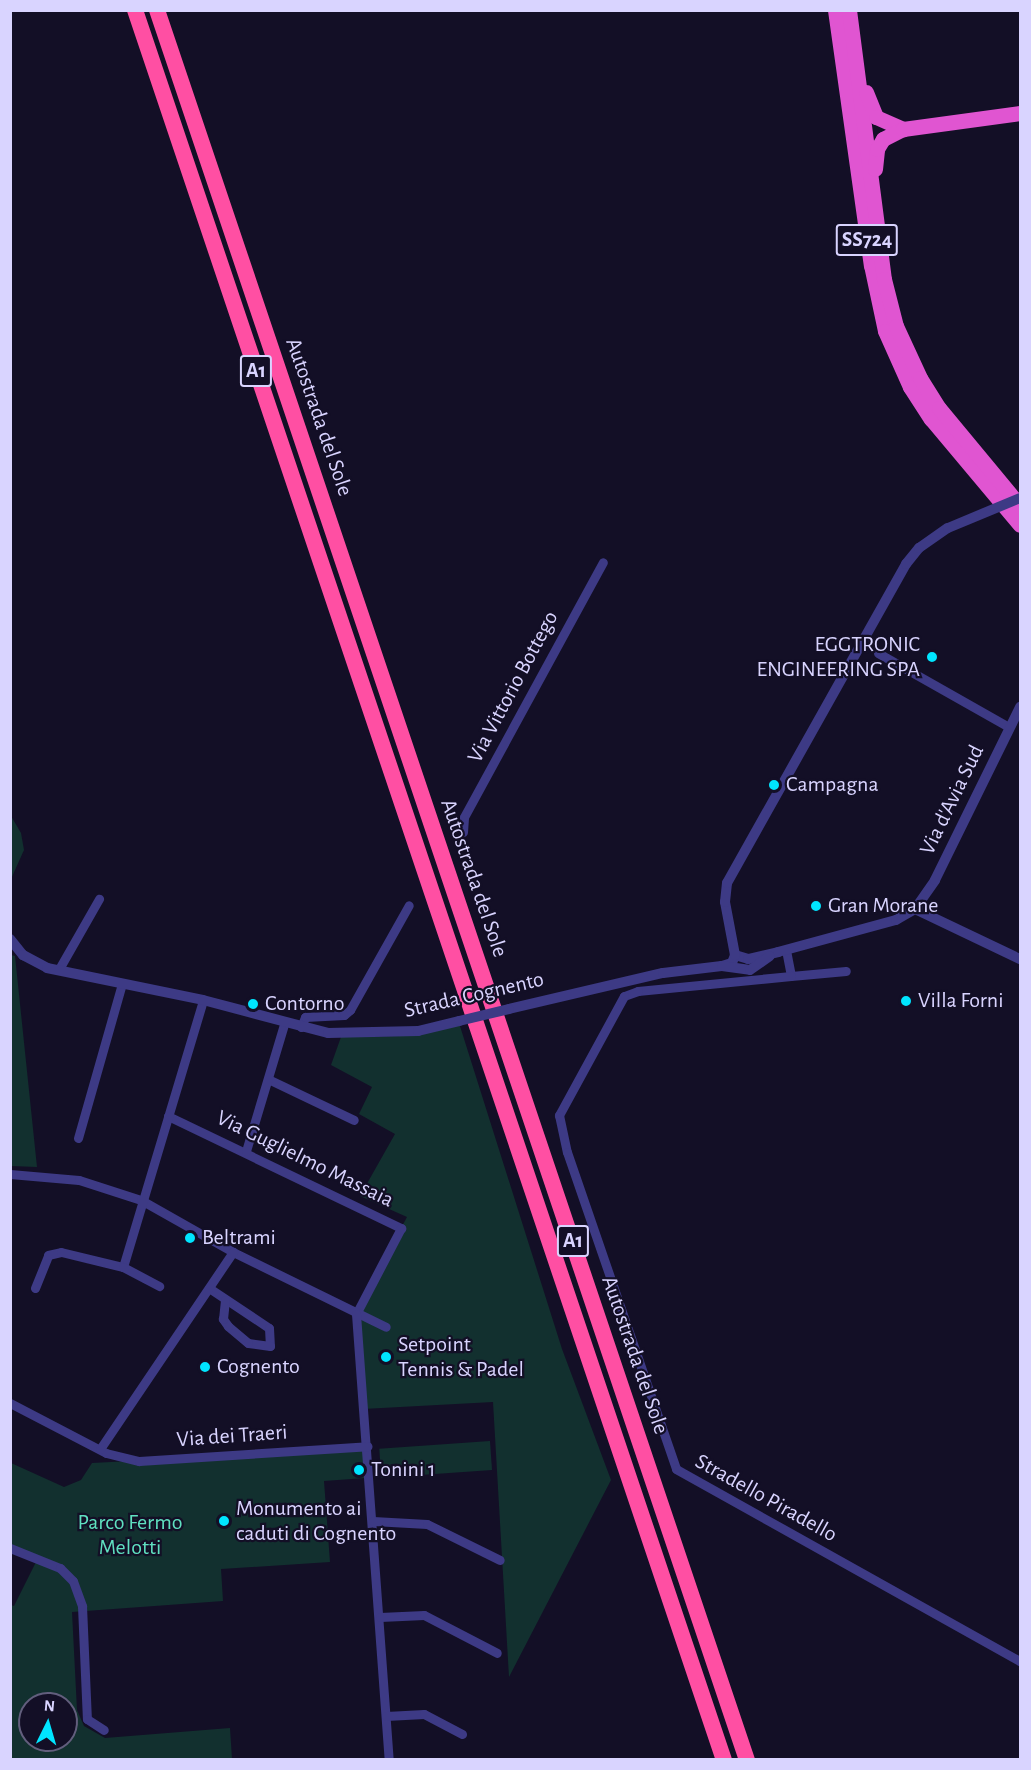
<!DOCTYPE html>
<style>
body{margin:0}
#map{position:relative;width:1031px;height:1770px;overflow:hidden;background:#130f26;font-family:"Alegreya Sans",sans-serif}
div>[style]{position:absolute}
.green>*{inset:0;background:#12302f;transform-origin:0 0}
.minor>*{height:9px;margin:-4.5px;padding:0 4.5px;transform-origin:4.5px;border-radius:4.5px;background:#3d3a85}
.tertiary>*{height:10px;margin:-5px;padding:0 5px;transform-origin:5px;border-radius:5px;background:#3d3a85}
.trunk>*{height:15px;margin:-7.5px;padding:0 7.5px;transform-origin:7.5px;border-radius:7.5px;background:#e055d1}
.motorway>*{height:16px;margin:-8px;padding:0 8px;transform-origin:8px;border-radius:8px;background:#ff4fa3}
.tertiary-bridge>*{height:10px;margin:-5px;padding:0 5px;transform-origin:5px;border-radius:5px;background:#3d3a85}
.dots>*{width:16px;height:16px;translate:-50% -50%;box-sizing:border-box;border:3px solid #130f26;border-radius:50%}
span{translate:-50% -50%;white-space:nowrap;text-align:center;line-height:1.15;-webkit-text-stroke:4.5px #130f26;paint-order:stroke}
.shield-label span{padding:2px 4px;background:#130f26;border:2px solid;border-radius:4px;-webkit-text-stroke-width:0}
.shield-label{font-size:21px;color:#d9d4ff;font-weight:700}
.street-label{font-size:22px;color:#d9d4ff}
.poi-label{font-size:22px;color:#d9d4ff}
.right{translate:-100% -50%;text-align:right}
.left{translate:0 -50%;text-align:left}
.park-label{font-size:22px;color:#5fe0c0}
.frame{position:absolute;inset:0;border:12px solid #d9d4ff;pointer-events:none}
.north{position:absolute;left:18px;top:1692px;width:60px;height:60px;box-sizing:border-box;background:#130f26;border:2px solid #625e7d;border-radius:50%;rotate:5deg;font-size:16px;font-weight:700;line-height:24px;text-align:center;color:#d9d4ff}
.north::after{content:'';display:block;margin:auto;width:21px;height:27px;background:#00e5ff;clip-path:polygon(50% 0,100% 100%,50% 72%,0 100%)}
</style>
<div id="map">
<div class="green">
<i style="clip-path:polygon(11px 816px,21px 833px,24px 850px,11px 879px)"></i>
<i style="clip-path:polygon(11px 955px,15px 956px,37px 1167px,11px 1166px)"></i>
<i style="clip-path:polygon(459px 1023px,562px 1349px,611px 1480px,509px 1677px,493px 1402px,363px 1409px,356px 1313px,407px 1217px,360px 1196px,395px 1134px,359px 1114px,372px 1087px,331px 1065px,341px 1037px,401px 1036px)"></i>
<i style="left:490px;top:1441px;width:29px;height:111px;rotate:86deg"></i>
<i style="clip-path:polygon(evenodd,363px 1449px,365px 1478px,324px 1481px,330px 1562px,221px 1569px,223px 1601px,72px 1612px,77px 1710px,84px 1726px,105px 1738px,230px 1728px,232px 1759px,11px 1759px,11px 1605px,14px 1606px,38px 1558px,11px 1546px,11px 1463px,64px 1487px,81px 1480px,92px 1463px,363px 1449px,30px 1704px,66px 1704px,66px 1740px,30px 1740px,30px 1704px)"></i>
</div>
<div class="minor">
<i style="left:878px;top:653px;width:150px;rotate:29.5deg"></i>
<i style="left:463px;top:832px;width:15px;rotate:-86deg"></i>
<i style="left:464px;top:817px;width:290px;rotate:-61.4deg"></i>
<i style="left:786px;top:950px;width:26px;rotate:79deg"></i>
<i style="left:791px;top:976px;width:55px;rotate:-5.2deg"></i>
<i style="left:59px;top:969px;width:81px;rotate:-60.3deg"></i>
<i style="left:791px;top:976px;width:154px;rotate:174.4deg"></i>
<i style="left:638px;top:991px;width:15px;rotate:160deg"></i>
<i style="left:624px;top:996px;width:136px;rotate:118.6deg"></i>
<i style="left:559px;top:1115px;width:38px;rotate:78deg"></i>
<i style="left:567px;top:1152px;width:335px;rotate:71deg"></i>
<i style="left:676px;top:1469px;width:394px;rotate:29.2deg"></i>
<i style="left:301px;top:1027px;width:11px;rotate:-68deg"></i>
<i style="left:305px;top:1017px;width:39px;rotate:-3deg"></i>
<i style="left:344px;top:1015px;width:8px;rotate:-40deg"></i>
<i style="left:350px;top:1010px;width:120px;rotate:-60.7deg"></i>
<i style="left:268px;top:1079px;width:95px;rotate:25.5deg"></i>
<i style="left:168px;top:1116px;width:259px;rotate:25.7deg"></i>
<i style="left:401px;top:1228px;width:97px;rotate:117.6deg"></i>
<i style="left:78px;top:1138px;width:160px;rotate:-74.1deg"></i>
<i style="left:246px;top:1151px;width:133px;rotate:-73.3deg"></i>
<i style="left:10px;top:1174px;width:69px;rotate:5deg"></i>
<i style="left:79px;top:1180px;width:65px;rotate:17.9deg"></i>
<i style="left:141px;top:1200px;width:106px;rotate:29.5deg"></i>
<i style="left:233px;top:1252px;width:170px;rotate:26.1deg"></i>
<i style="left:123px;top:1267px;width:279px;rotate:-73.3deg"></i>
<i style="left:35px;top:1288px;width:35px;rotate:-68deg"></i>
<i style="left:48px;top:1255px;width:13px;rotate:-13deg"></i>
<i style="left:61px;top:1252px;width:64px;rotate:13.6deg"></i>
<i style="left:123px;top:1267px;width:41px;rotate:27.8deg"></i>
<i style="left:209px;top:1288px;width:72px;rotate:33.7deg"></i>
<i style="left:269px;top:1328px;width:18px;rotate:87deg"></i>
<i style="left:270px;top:1346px;width:22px;rotate:-172deg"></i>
<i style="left:248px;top:1343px;width:26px;rotate:-140deg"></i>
<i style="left:228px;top:1326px;width:9px;rotate:-126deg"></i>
<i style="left:223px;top:1319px;width:19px;rotate:-84deg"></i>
<i style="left:356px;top:1314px;width:447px;rotate:85.8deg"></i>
<i style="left:10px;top:1403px;width:108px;rotate:27.5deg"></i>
<i style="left:106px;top:1453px;width:34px;rotate:14deg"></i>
<i style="left:139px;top:1461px;width:229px;rotate:-3.7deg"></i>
<i style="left:100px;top:1449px;width:238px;rotate:-56deg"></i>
<i style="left:373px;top:1521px;width:54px;rotate:3.2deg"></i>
<i style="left:427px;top:1524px;width:81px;rotate:26.3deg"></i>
<i style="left:10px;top:1548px;width:54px;rotate:21.8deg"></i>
<i style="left:60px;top:1568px;width:18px;rotate:45deg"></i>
<i style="left:73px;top:1581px;width:27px;rotate:70deg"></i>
<i style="left:82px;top:1606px;width:113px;rotate:87.5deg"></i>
<i style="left:87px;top:1719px;width:20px;rotate:33deg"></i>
<i style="left:380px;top:1617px;width:44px;rotate:-2.6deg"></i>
<i style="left:424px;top:1615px;width:82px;rotate:27.5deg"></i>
<i style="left:386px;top:1716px;width:38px;rotate:-3deg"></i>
<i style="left:424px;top:1714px;width:43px;rotate:27.8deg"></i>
</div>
<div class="tertiary">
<i style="left:915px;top:909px;width:116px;rotate:25.5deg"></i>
<i style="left:10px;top:939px;width:21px;rotate:51deg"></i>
<i style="left:23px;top:955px;width:27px;rotate:28deg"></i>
<i style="left:47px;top:968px;width:159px;rotate:11.6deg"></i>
<i style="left:203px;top:1000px;width:129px;rotate:14.8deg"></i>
<i style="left:328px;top:1033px;width:90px;rotate:-1.3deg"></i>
<i style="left:418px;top:1031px;width:42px;rotate:-13.7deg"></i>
<i style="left:735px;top:955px;width:14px;rotate:17deg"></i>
<i style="left:748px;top:959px;width:31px;rotate:-13deg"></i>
<i style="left:778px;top:952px;width:122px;rotate:-15.2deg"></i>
<i style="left:896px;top:920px;width:22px;rotate:-30deg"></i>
<i style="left:915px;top:909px;width:35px;rotate:-55deg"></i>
<i style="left:935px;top:880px;width:193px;rotate:-63.8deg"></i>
<i style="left:722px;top:966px;width:10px;rotate:-17deg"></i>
<i style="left:732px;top:963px;width:9px;rotate:-69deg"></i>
<i style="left:735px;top:955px;width:54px;rotate:-100.7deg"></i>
<i style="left:725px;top:902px;width:19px;rotate:-84deg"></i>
<i style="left:727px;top:883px;width:366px;rotate:-60.7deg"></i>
<i style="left:906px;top:564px;width:21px;rotate:-51deg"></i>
<i style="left:919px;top:548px;width:35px;rotate:-35deg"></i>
<i style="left:509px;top:1009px;width:158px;rotate:-13.2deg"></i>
<i style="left:663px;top:973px;width:59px;rotate:-6.8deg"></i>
<i style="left:722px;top:966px;width:28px;rotate:8deg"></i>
<i style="left:750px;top:970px;width:24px;rotate:-35deg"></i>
</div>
<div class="trunk">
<i style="left:835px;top:10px;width:258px;rotate:82deg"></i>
<i style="left:871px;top:265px;width:67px;rotate:78deg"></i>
<i style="left:885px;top:331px;width:61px;rotate:65.9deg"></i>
<i style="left:910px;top:387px;width:38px;rotate:57deg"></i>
<i style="left:931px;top:419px;width:138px;rotate:50deg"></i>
<i style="left:849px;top:10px;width:271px;rotate:82.6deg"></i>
<i style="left:884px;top:279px;width:49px;rotate:75.7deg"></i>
<i style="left:896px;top:326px;width:57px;rotate:65.2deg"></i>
<i style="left:920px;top:378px;width:36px;rotate:58deg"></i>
<i style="left:939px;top:408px;width:127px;rotate:50.4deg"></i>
<i style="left:866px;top:92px;width:27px;rotate:68deg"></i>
<i style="left:876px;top:117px;width:30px;rotate:24deg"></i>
<i style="left:875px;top:169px;width:20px;rotate:-84deg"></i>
<i style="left:877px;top:149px;width:12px;rotate:-59deg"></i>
<i style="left:883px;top:139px;width:22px;rotate:-27deg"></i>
<i style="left:903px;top:129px;width:118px;rotate:-7.8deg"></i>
</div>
<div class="motorway">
<i style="left:135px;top:10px;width:1846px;rotate:71.4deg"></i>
<i style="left:157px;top:10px;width:1847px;rotate:71.37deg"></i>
</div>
<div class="tertiary-bridge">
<i style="left:948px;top:528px;width:78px;rotate:-22.6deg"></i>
<i style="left:459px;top:1021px;width:51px;rotate:-13.5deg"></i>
</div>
<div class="dots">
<i style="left:932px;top:657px;background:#00e5ff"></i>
<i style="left:774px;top:785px;background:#00e5ff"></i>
<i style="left:816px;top:906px;background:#00e5ff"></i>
<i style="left:906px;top:1001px;background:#00e5ff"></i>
<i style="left:253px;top:1004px;background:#00e5ff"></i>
<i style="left:190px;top:1238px;background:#00e5ff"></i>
<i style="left:386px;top:1357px;background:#00e5ff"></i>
<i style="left:205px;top:1367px;background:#00e5ff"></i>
<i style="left:359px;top:1470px;background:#00e5ff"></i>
<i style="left:224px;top:1521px;background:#00e5ff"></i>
</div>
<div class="shield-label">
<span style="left:867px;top:240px">SS724</span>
<span style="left:256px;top:371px">A1</span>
<span style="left:573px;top:1241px">A1</span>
</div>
<div class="street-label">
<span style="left:319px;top:417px;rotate:71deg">Autostrada del Sole</span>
<span style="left:513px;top:687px;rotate:-62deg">Via Vittorio Bottego</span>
<span style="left:952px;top:800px;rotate:-64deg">Via d'Avia Sud</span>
<span style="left:474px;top:878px;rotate:71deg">Autostrada del Sole</span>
<span style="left:474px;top:995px;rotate:-13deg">Strada Cognento</span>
<span style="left:305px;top:1159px;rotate:26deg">Via Guglielmo Massaia</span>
<span style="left:635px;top:1355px;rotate:71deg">Autostrada del Sole</span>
<span style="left:232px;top:1436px;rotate:-4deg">Via dei Traeri</span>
<span style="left:766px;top:1498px;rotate:29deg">Stradello Piradello</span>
</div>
<div class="poi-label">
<span class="right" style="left:920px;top:657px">EGGTRONIC<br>ENGINEERING SPA</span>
<span class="left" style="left:786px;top:785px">Campagna</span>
<span class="left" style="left:828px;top:906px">Gran Morane</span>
<span class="left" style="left:918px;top:1001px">Villa Forni</span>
<span class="left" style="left:265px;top:1004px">Contorno</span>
<span class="left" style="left:202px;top:1238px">Beltrami</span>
<span class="left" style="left:398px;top:1357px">Setpoint<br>Tennis &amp; Padel</span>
<span class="left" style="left:217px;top:1367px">Cognento</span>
<span class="left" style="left:371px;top:1470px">Tonini 1</span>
<span class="left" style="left:236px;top:1521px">Monumento ai<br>caduti di Cognento</span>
</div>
<div class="park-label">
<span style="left:130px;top:1535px">Parco Fermo<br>Melotti</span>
</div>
<div class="frame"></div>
<div class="north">N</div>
</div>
